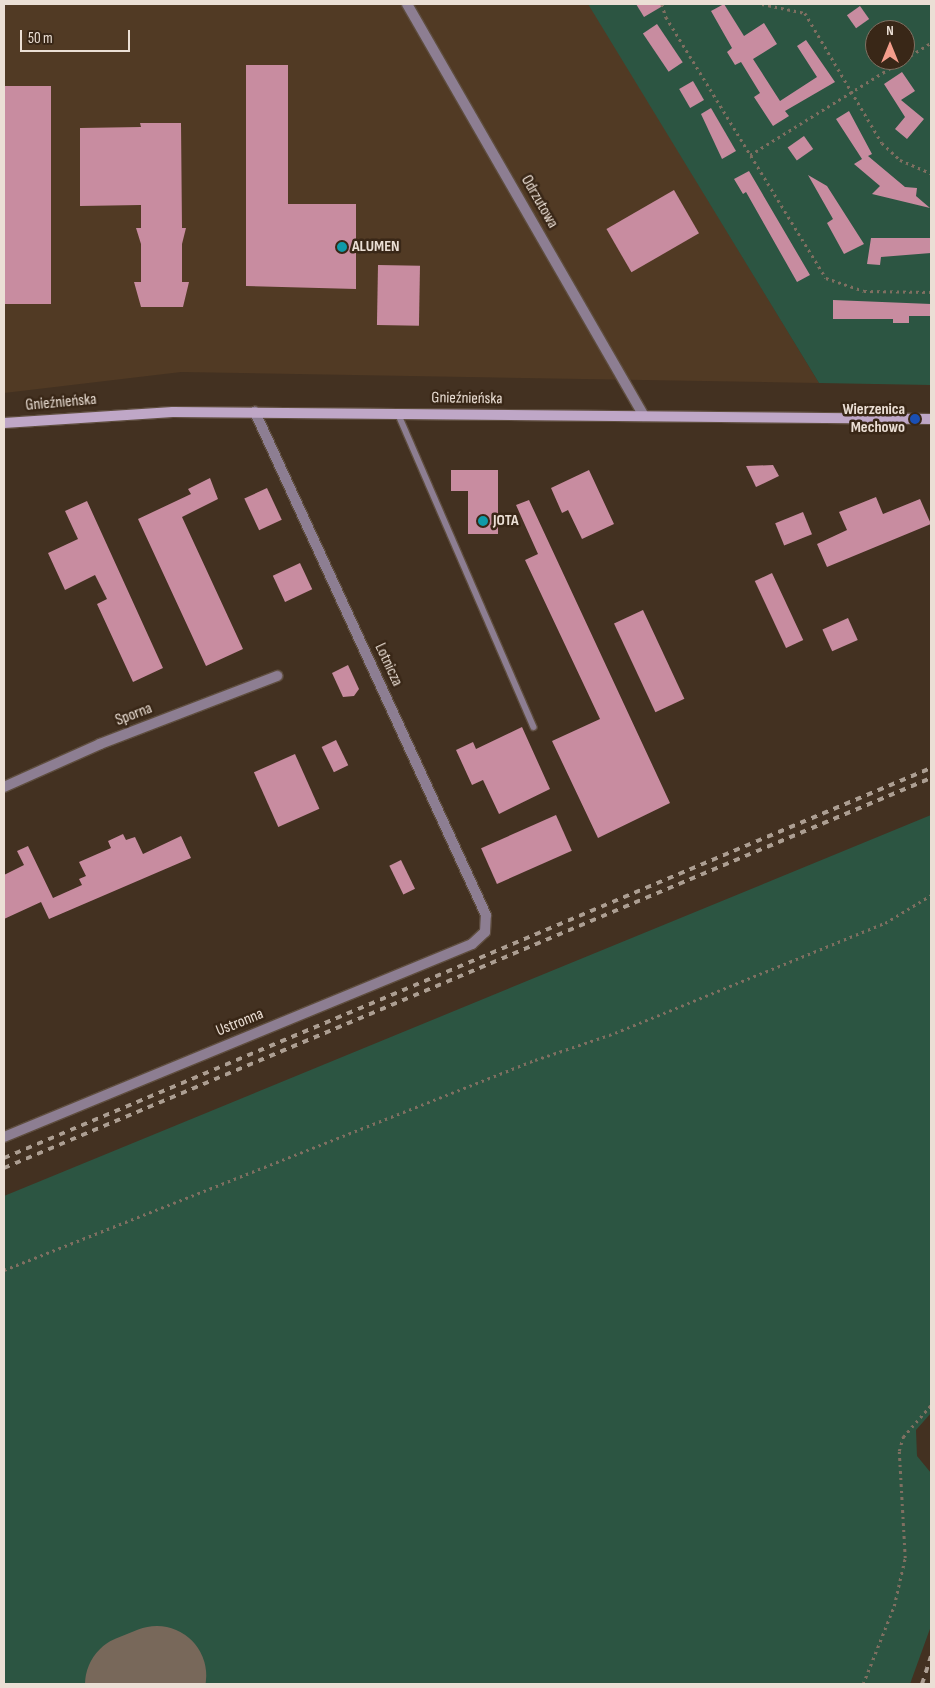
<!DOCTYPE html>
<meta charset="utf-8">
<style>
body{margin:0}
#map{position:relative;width:935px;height:1688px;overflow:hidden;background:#433121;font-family:"Sofia Sans Condensed",sans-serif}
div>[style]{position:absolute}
.built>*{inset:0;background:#513a24}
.green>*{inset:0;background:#2c5542}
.runway>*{height:99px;margin:-49.5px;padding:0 49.5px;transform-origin:49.5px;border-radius:49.5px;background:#78685a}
.building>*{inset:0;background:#c88ca0;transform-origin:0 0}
.path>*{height:2.5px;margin-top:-1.25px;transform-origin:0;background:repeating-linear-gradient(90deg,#7f6f61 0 2.5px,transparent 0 6.5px)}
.roads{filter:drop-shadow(1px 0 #5e4d3e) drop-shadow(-1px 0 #5e4d3e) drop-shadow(0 1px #5e4d3e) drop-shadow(0 -1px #5e4d3e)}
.lane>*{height:5.5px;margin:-2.75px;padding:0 2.75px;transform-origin:2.75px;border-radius:2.75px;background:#8d7e92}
.street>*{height:10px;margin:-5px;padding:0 5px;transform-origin:5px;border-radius:5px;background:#8d7e92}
.secondary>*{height:10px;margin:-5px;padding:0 5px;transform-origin:5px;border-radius:5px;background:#bfa7c7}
.rail>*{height:4px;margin-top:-2px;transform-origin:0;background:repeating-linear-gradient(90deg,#ac9e92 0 6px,transparent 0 12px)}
.dots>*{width:14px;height:14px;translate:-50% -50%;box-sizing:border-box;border:2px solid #392717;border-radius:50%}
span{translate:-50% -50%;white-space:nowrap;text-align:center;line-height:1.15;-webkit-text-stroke:5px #392717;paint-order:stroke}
.street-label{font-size:16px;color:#ebdfd5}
.poi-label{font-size:16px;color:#ebdfd5;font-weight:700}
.left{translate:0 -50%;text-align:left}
.right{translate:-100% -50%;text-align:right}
.frame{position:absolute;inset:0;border:5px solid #ebdfd5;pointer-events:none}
.north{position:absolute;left:865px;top:20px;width:50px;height:50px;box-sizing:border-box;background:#392717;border:1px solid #807163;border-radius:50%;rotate:0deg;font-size:14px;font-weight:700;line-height:20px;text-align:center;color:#ebdfd5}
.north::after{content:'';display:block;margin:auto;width:18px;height:22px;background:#f49d8b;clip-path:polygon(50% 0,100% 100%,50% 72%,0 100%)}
.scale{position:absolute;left:20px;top:30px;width:110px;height:22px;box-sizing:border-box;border:2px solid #ebdfd5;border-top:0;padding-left:6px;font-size:15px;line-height:18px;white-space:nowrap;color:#ebdfd5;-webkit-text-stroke:4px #392717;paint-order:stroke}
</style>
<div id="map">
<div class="built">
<i style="clip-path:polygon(4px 4px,589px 4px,819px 383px,181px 372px,4px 393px)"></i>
</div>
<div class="green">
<i style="clip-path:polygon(evenodd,588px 4px,931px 4px,931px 385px,819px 383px,588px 4px,875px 30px,905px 30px,905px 60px,875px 60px,875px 30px)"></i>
<i style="clip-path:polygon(931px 815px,931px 1413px,916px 1430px,917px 1456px,931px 1473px,931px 1626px,910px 1684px,4px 1684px,4px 1196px)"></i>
</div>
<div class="runway">
<i style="left:134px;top:1684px;width:24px;rotate:-22deg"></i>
</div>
<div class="building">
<i style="clip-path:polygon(636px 4px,666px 4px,644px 17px)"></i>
<i style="clip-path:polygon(724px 4px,744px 36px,764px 23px,777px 44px,753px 59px,780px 101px,817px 77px,797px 46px,806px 40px,835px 82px,785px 111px,789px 116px,773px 126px,754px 97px,760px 93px,741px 62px,735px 65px,727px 52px,732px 48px,711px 11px)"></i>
<i style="left:860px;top:6px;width:16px;height:16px;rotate:55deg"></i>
<i style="left:657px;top:24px;width:46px;height:17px;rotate:56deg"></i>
<i style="clip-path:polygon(246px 65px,288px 65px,288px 204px,356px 204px,356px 289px,246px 286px)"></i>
<i style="clip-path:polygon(902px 72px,915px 91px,901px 100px,924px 119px,907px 139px,895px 129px,905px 117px,884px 84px)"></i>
<i style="left:693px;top:81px;width:22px;height:16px;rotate:60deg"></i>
<i style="left:4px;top:86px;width:47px;height:218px"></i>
<i style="clip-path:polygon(711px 108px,736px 151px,722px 159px,701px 114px)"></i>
<i style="clip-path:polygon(849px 111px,872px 154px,868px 156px,905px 187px,917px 188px,916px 196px,930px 208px,872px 194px,880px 186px,854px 164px,862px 159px,836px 119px)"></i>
<i style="clip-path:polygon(140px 123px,181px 123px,182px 228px,186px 228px,182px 244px,182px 282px,189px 282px,183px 307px,141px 307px,134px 282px,141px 282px,141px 244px,136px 228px,141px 228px,141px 205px,80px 206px,80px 128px,141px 127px)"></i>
<i style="left:804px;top:136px;width:16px;height:20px;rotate:55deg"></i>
<i style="clip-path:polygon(749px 171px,810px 275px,797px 282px,746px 192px,743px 194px,734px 179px)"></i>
<i style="clip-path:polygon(808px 175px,827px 186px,864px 244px,844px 254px,827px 223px,833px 219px)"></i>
<i style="left:674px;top:190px;width:50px;height:78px;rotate:60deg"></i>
<i style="clip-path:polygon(871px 238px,931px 238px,931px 253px,881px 257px,880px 265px,867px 264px)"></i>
<i style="left:378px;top:265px;width:42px;height:60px;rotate:1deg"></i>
<i style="clip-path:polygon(833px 300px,931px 304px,931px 316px,909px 316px,909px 323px,893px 323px,893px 319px,833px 319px)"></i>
<i style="clip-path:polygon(773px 465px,779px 476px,756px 487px,746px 466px)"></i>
<i style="clip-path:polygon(451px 470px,498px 470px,498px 534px,468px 534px,468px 491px,451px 491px)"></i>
<i style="clip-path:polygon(589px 470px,614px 524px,582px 539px,568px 510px,562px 513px,551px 488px)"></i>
<i style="clip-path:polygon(210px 478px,218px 499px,182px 517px,243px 649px,206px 666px,138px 519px,191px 494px,188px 489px)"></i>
<i style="left:267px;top:488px;width:35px;height:25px;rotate:65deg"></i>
<i style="clip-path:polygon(876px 497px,883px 514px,920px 499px,931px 524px,827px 567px,817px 544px,847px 530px,839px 512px)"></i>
<i style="clip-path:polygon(529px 500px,670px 803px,598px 838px,552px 741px,600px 719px,525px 560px,538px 554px,516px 505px)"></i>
<i style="clip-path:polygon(87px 501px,163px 668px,133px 682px,97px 604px,107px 599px,95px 575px,65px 590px,48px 553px,78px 539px,65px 511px)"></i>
<i style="left:803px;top:512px;width:24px;height:30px;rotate:68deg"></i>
<i style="left:300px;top:563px;width:29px;height:30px;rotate:65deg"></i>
<i style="left:772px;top:573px;width:74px;height:19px;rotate:65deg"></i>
<i style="left:643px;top:610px;width:98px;height:32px;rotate:65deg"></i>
<i style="left:848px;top:618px;width:24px;height:28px;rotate:66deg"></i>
<i style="clip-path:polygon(348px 665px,359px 689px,354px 696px,343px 697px,332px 673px)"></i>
<i style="clip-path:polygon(522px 727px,550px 789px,499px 814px,483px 780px,472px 785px,456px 750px,473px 742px,476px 749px)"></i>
<i style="left:336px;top:740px;width:28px;height:16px;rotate:64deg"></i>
<i style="left:295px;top:754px;width:60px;height:45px;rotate:66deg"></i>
<i style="left:556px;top:815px;width:39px;height:82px;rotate:66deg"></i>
<i style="clip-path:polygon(123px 834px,126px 840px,135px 837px,143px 854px,181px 836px,191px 858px,49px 919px,41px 902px,4px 919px,4px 875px,24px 865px,17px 851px,28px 846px,53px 898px,82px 885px,79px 879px,86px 876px,79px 862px,111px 848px,108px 841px)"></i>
<i style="left:401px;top:860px;width:32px;height:13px;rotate:64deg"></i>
</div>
<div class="path">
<i style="left:662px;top:4px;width:14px;rotate:73deg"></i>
<i style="left:666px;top:17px;width:306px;rotate:58.5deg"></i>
<i style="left:826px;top:278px;width:40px;rotate:18.9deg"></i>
<i style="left:864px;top:291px;width:67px;rotate:0.9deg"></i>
<i style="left:762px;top:4px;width:44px;rotate:11.8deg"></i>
<i style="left:805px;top:13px;width:151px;rotate:59.4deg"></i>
<i style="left:882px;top:143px;width:25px;rotate:43deg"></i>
<i style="left:900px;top:160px;width:34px;rotate:23deg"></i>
<i style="left:905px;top:59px;width:31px;rotate:-32deg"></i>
<i style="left:750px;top:155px;width:180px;rotate:-31.8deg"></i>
<i style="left:4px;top:1270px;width:571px;rotate:-21.58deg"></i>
<i style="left:535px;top:1060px;width:84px;rotate:-18.6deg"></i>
<i style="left:615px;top:1033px;width:292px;rotate:-22.2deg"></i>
<i style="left:885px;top:923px;width:54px;rotate:-31.3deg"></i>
<i style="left:863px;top:1684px;width:84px;rotate:-68.3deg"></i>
<i style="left:894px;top:1606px;width:49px;rotate:-77.1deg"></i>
<i style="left:905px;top:1558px;width:107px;rotate:-93.2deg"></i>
<i style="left:899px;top:1451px;width:15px;rotate:-74deg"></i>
<i style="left:903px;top:1437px;width:43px;rotate:-48.8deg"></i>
</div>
<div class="roads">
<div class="lane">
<i style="left:398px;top:413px;width:342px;rotate:66.6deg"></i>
</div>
<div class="street">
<i style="left:407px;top:4px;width:475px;rotate:60.1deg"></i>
<i style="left:4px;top:787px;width:105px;rotate:-24.1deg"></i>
<i style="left:100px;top:744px;width:190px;rotate:-21deg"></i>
<i style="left:4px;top:1137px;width:506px;rotate:-22.41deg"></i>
<i style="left:472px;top:944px;width:18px;rotate:-43deg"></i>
<i style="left:485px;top:932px;width:17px;rotate:-87deg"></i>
<i style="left:486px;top:915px;width:554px;rotate:-114.67deg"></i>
</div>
<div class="secondary">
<i style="left:4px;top:423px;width:169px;rotate:-3.7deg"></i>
<i style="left:173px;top:412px;width:758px;rotate:0.53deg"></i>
</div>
</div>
<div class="rail">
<i style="left:4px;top:1158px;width:1006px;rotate:-22.82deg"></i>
<i style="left:4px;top:1168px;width:1006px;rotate:-22.82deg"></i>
<i style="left:922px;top:1684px;width:29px;rotate:-72deg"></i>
</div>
<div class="dots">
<i style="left:342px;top:247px;background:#0f9aa8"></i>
<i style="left:915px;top:419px;background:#1a4fb4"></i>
<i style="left:483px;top:521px;background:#0f9aa8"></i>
</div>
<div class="street-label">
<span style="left:539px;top:202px;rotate:60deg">Odrzutowa</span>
<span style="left:467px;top:399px;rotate:1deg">Gnieźnieńska</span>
<span style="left:61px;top:403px;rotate:-5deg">Gnieźnieńska</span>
<span style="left:388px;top:665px;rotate:65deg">Lotnicza</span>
<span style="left:134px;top:715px;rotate:-21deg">Sporna</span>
<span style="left:240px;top:1023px;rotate:-22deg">Ustronna</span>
</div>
<div class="poi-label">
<span class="left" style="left:352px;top:247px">ALUMEN</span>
<span class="right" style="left:905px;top:419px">Wierzenica<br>Mechowo</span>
<span class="left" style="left:493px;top:521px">JOTA</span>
</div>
<div class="frame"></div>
<div class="north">N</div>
<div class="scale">50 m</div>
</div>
